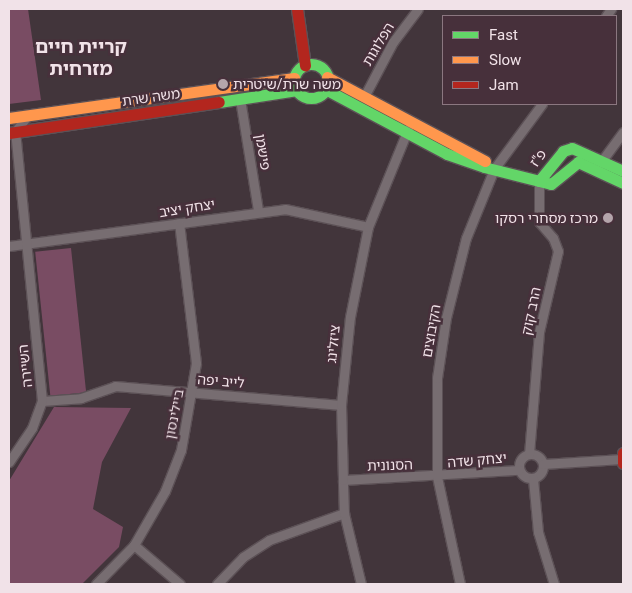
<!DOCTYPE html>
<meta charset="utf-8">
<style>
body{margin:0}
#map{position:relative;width:632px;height:593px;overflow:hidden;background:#42353b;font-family:Roboto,"Noto Sans Hebrew",sans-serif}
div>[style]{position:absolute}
.green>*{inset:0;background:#794c63;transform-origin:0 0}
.roads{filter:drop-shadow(1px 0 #5c5156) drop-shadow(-1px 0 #5c5156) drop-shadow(0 1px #5c5156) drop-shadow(0 -1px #5c5156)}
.street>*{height:9px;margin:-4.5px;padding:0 4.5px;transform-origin:4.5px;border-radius:4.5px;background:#776d71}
.street>.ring{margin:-4.5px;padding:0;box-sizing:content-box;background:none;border:9px solid #776d71;border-radius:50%}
.fast>*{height:11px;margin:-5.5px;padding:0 5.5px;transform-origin:5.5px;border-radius:5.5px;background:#63d668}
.fast>.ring{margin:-5.5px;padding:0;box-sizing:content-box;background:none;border:11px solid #63d668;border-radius:50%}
.slow>*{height:11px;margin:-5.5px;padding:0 5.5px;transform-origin:5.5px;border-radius:5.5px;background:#ff974d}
.jam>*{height:11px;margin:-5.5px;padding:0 5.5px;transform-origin:5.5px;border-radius:5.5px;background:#b3261e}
.dots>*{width:14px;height:14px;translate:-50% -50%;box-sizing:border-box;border:2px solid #47303b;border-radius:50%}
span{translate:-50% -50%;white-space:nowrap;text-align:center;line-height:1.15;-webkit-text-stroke:5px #47303b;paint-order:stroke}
.street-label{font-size:14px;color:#f1e2e8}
.poi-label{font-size:14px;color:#f1e2e8}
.left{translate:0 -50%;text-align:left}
.right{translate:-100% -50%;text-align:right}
.district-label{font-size:19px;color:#f1e2e8;font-weight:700}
.frame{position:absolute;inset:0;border:10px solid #f1e2e8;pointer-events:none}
.legend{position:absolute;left:442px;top:15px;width:175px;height:90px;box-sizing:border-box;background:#47303b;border:1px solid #8b7780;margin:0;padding:6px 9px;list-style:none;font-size:15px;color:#f1e2e8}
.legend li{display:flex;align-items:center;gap:10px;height:25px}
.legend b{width:25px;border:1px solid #8b7780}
</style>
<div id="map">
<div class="green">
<i style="clip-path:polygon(9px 9px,28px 9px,41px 100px,9px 104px)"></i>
<i style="left:71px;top:248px;width:145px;height:36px;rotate:84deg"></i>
<i style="clip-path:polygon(54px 407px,131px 408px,102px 462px,93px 509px,123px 527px,119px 547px,82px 584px,9px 584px,9px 481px)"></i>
</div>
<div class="roads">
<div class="street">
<i style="left:606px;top:16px;width:9px;rotate:-54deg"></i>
<i style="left:365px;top:95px;width:60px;rotate:-62.2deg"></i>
<i style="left:393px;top:42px;width:41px;rotate:-52.9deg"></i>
<i style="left:240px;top:99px;width:112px;rotate:80.8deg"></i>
<i style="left:598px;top:166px;width:42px;rotate:-53.7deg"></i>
<i style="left:9px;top:246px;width:278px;rotate:-7.6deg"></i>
<i style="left:285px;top:209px;width:85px;rotate:12.2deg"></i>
<i style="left:42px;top:401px;width:39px;rotate:-4deg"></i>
<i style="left:81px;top:398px;width:36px;rotate:-19deg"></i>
<i style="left:115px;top:386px;width:227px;rotate:4.8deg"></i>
<i class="ring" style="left:519px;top:454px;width:15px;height:15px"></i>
<i style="left:529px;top:454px;width:122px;rotate:-85.3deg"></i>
<i style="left:539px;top:332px;width:83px;rotate:-76.8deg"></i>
<i style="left:558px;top:251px;width:14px;rotate:-111deg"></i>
<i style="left:553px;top:238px;width:21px;rotate:-131deg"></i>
<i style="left:539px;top:222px;width:41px;rotate:-90deg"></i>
<i style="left:9px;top:462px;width:41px;rotate:-55.9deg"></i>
<i style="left:32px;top:428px;width:29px;rotate:-70deg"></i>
<i style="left:42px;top:401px;width:270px;rotate:-95.7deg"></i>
<i style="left:15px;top:132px;width:21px;rotate:-53deg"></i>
<i style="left:543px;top:464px;width:79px;rotate:-3.6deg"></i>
<i style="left:533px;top:479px;width:53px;rotate:84.6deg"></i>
<i style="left:538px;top:532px;width:54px;rotate:72.9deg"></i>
<i style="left:343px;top:480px;width:176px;rotate:-3.3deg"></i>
<i style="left:134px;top:545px;width:60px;rotate:40.3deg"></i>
<i style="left:96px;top:584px;width:54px;rotate:-45.7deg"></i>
<i style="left:134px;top:545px;width:62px;rotate:-60.1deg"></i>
<i style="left:165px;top:491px;width:44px;rotate:-68.7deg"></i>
<i style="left:181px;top:450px;width:88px;rotate:-80.2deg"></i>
<i style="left:196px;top:363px;width:141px;rotate:-96.9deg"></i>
<i style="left:217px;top:584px;width:37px;rotate:-46deg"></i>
<i style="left:243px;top:557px;width:31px;rotate:-33deg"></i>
<i style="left:269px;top:540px;width:80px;rotate:-19.8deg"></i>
<i style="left:361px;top:584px;width:73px;rotate:-103.5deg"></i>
<i style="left:344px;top:513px;width:33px;rotate:-92deg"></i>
<i style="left:343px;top:480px;width:75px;rotate:-91.5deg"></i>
<i style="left:341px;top:405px;width:88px;rotate:-84.2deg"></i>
<i style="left:350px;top:317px;width:92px;rotate:-78.7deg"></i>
<i style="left:368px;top:227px;width:106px;rotate:-67.8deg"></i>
<i style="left:460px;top:584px;width:109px;rotate:-102.1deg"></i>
<i style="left:437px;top:477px;width:99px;rotate:-90deg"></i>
<i style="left:437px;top:378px;width:61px;rotate:-81.5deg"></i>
<i style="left:446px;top:318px;width:82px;rotate:-76deg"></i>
<i style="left:466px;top:238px;width:74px;rotate:-67.9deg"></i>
<i style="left:494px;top:169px;width:81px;rotate:-53.6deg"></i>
</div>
<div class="fast">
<i class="ring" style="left:294px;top:64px;width:23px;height:23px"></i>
<i style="left:325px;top:89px;width:138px;rotate:28deg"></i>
<i style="left:447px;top:154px;width:39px;rotate:19deg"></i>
<i style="left:484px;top:167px;width:69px;rotate:14.2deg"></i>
<i style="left:551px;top:184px;width:35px;rotate:-39deg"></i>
<i style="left:578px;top:162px;width:50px;rotate:25deg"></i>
<i style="left:219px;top:102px;width:79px;rotate:-8.7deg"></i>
<i style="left:539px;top:181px;width:38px;rotate:-51deg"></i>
<i style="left:563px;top:151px;width:9px;rotate:-18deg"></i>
<i style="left:572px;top:148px;width:56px;rotate:24.3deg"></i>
</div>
<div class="slow">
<i style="left:327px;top:77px;width:179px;rotate:28deg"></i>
<i style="left:9px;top:118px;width:288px;rotate:-8deg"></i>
</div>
<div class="jam">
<i style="left:297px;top:9px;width:57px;rotate:81.9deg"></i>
<i style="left:9px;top:133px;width:212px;rotate:-8.4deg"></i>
<i style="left:623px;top:453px;width:10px;rotate:90deg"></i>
</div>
</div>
<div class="dots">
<i style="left:223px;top:84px;background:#b4a5ab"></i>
<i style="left:608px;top:218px;background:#b4a5ab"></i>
</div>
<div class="street-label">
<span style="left:378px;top:44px;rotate:-59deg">הפלוגות</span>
<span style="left:151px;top:97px;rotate:-8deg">משה שרת</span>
<span style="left:263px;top:152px;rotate:81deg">פישמן</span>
<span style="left:538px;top:158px;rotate:-52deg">פ"ז</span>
<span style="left:187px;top:208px;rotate:-9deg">יצחק יציב</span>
<span style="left:531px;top:311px;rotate:-78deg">הרב קוק</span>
<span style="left:431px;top:331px;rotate:-80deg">הקיבוצים</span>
<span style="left:333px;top:344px;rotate:-84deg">ציזלינג</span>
<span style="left:25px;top:366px;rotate:-96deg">השיירה</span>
<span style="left:221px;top:381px;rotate:5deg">לייב יפה</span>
<span style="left:174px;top:414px;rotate:-79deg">ביילינסון</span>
<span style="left:477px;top:460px;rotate:-5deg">יצחק שדה</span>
<span style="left:390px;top:465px;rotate:-2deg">הסנונית</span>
</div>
<div class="poi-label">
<span class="left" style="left:233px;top:84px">משה שרת/שיטרית</span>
<span class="right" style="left:598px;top:218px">מרכז מסחרי רסקו</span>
</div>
<div class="district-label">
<span style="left:81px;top:58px">קריית חיים<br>מזרחית</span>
</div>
<div class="frame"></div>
<ul class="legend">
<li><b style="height:6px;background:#63d668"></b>Fast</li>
<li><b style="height:6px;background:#ff974d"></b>Slow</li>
<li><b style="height:6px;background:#b3261e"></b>Jam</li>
</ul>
</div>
